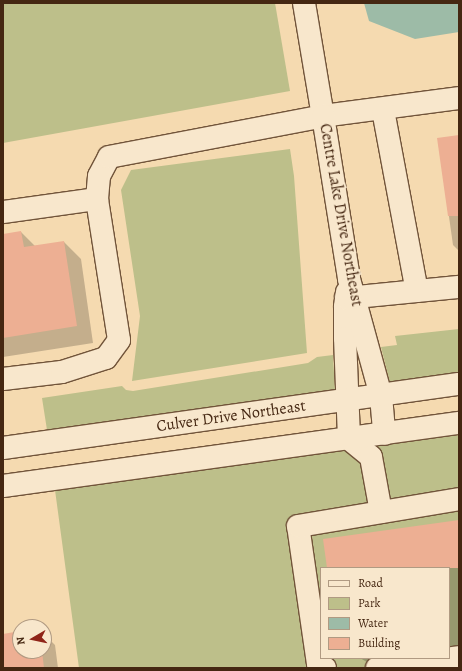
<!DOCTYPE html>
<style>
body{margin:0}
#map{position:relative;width:462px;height:671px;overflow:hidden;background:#f5dab0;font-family:Alegreya,serif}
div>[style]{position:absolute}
.green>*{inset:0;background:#bdbf8a}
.water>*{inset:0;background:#9dbba7}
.shadow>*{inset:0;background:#0003}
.building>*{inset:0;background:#edaf93}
.roads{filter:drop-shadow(1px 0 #71543a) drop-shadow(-1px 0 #71543a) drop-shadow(0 1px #71543a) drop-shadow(0 -1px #71543a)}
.minor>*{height:22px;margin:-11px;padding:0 11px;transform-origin:11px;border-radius:11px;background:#f8e7cc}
span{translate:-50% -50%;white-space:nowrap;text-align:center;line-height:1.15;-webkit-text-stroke:4px #f8e7cc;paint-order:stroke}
.street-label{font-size:16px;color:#452712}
.frame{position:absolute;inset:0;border:4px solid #452712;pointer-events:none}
.legend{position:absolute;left:320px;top:567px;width:130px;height:92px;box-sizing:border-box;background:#f8e7cc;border:1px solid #b09a82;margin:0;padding:5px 7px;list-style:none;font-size:12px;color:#452712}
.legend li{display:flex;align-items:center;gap:8px;height:20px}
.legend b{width:20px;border:1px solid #b09a82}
.north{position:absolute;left:12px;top:619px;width:40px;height:40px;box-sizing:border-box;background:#f8e7cc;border:1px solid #b09a82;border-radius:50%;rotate:261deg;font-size:11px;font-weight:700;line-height:16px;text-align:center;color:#452712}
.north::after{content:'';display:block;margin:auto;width:14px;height:18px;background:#8f2418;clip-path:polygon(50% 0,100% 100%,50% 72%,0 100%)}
</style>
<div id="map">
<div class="green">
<i style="clip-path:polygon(3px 3px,275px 3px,290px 91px,3px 143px)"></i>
<i style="clip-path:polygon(290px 149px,294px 176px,307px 353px,132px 381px,140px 316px,121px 190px,131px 170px)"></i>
<i style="clip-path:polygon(459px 329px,459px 372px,390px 383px,381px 347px,397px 345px,395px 336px)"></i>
<i style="clip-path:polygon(333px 355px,335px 390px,47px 430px,42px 398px,122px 386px,126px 390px,133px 391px,308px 363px,317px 357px)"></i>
<i style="clip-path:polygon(evenodd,459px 435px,459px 668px,79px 668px,55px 490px,459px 435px,321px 568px,449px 568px,449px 658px,321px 658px,321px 568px)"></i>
</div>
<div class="water">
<i style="clip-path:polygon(364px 3px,459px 3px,459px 32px,415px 39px,369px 21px)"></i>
</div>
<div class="shadow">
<i style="clip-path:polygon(459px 136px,459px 251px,453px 245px,438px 139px)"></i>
<i style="clip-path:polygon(21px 232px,35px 246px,64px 242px,81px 259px,93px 343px,3px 357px,3px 235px)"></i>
<i style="clip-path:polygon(459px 521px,459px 653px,449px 654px,449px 568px,328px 568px)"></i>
<i style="clip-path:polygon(20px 632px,20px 651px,44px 651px,44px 634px,55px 645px,58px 668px,3px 668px,3px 635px)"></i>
<i style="clip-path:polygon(360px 658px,422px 658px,372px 665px)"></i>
</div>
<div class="building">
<i style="clip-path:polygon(459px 135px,459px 216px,448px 216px,437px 138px)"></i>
<i style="clip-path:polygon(21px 231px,24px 247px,64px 241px,77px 326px,3px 338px,3px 234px)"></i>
<i style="clip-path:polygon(459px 520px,459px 568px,327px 568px,323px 539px)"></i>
<i style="clip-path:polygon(20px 631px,20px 651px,42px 651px,44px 668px,3px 668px,3px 634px)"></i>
</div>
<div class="roads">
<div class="minor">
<i style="left:304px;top:3px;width:115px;rotate:80.5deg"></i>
<i style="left:323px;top:116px;width:137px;rotate:-7.5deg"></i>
<i style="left:383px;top:110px;width:184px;rotate:79.4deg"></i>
<i style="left:3px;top:212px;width:95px;rotate:-7.9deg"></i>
<i style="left:347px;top:292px;width:15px;rotate:98deg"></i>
<i style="left:345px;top:307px;width:31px;rotate:90deg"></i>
<i style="left:345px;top:338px;width:101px;rotate:87.7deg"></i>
<i style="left:349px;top:439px;width:28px;rotate:39deg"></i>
<i style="left:371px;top:457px;width:56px;rotate:79.7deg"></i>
<i style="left:346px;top:298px;width:114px;rotate:-5.6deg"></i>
<i style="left:3px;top:379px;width:59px;rotate:-6.8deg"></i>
<i style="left:62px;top:372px;width:46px;rotate:-17.7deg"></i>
<i style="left:106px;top:358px;width:22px;rotate:-54deg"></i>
<i style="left:119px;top:340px;width:143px;rotate:-98.9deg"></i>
<i style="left:97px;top:199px;width:23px;rotate:-85deg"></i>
<i style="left:99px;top:176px;width:21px;rotate:-62deg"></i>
<i style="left:109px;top:157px;width:218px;rotate:-10.8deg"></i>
<i style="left:323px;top:116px;width:165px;rotate:80.9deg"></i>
<i style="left:349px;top:279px;width:121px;rotate:74.7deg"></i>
<i style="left:381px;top:396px;width:38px;rotate:85deg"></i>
<i style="left:3px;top:448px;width:460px;rotate:-8deg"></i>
<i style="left:3px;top:486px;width:460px;rotate:-7.9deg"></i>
<i style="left:325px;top:668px;width:8px;rotate:-150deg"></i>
<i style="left:318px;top:664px;width:139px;rotate:-98.2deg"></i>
<i style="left:298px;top:526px;width:163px;rotate:-9.5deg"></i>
<i style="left:377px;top:668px;width:83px;rotate:-7.6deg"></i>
</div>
</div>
<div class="street-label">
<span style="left:341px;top:215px;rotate:80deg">Centre Lake Drive Northeast</span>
<span style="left:231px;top:416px;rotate:-8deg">Culver Drive Northeast</span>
</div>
<div class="frame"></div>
<ul class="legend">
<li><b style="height:5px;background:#f8e7cc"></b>Road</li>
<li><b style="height:11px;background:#bdbf8a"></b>Park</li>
<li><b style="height:11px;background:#9dbba7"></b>Water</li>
<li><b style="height:11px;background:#edaf93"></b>Building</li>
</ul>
<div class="north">N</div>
</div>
